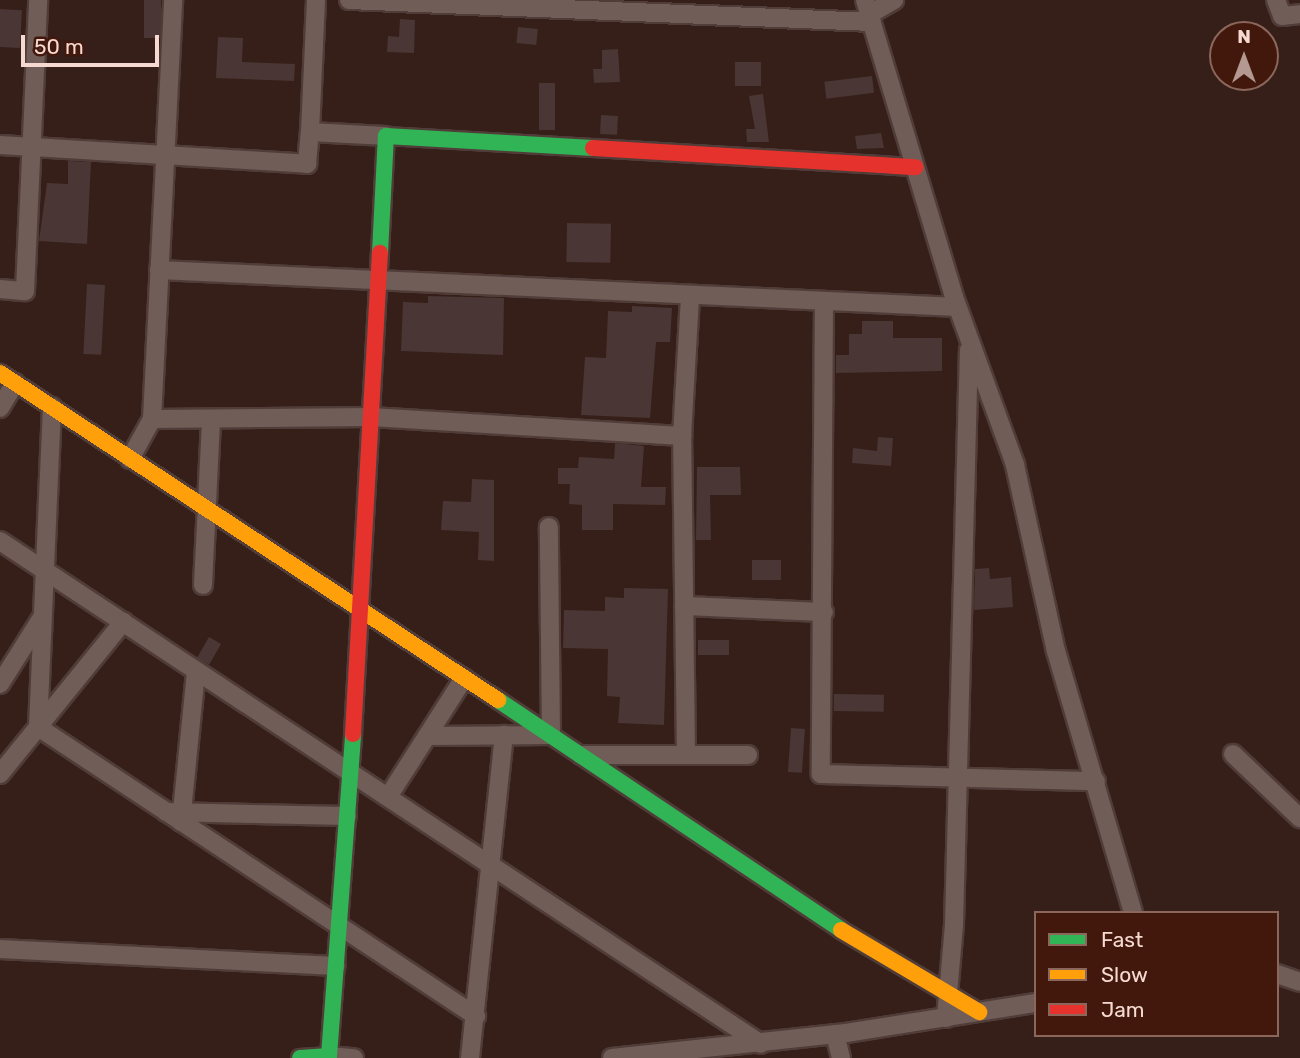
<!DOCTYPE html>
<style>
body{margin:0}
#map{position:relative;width:1300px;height:1058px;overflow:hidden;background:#361f19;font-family:Rubik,sans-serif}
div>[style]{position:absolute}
.building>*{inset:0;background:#4a3634;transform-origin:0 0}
.roads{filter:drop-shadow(2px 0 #503c38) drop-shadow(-2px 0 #503c38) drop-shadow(0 2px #503c38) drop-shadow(0 -2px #503c38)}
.street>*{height:18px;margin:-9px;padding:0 9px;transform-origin:9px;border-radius:9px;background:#705d58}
.fast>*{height:16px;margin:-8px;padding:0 8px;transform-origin:8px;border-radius:8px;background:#30b455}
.slow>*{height:16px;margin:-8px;padding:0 8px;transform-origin:8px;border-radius:8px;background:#ff9f0a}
.jam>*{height:16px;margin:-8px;padding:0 8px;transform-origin:8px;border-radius:8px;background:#e5322d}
span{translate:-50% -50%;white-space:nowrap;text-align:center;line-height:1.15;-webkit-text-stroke:6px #42180d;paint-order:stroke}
.legend{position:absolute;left:1034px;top:911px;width:245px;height:126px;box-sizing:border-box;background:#42180d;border:2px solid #8a665b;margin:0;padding:9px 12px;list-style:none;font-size:21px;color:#f6dad1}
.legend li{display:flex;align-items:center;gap:14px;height:35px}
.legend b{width:35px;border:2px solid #8a665b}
.north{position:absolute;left:1209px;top:21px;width:70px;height:70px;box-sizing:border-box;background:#42180d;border:2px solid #8a665b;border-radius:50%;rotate:0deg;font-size:19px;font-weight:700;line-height:28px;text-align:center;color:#f6dad1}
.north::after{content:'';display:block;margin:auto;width:24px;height:32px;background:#b39991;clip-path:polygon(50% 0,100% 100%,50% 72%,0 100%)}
.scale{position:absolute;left:21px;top:35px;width:138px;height:32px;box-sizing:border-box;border:4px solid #f6dad1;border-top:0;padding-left:9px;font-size:21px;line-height:24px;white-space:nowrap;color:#f6dad1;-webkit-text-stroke:5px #42180d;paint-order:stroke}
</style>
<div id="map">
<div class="building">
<i style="left:144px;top:0;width:17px;height:38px"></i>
<i style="left:0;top:9px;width:22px;height:38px;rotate:3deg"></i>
<i style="clip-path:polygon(400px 19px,415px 20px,414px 53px,387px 52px,388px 36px,399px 37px)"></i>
<i style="left:518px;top:27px;width:20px;height:16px;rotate:6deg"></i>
<i style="clip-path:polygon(218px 37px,243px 38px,242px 62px,295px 64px,294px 81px,216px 78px)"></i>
<i style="clip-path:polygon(618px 49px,620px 82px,594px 83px,593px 69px,602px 69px,602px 50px)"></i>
<i style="left:735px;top:62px;width:26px;height:24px"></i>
<i style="left:872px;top:76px;width:17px;height:48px;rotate:83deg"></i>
<i style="left:539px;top:83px;width:16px;height:47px"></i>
<i style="clip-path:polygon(763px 94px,769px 142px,747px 142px,746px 129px,755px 129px,749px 96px)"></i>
<i style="left:601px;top:115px;width:17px;height:19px;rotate:3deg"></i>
<i style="clip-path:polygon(881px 133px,884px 148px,857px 149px,855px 136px)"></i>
<i style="clip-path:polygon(68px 161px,91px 162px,87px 244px,39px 241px,47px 183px,68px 184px)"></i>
<i style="left:567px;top:223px;width:44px;height:39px;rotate:1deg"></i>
<i style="left:87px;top:284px;width:18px;height:70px;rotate:3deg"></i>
<i style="clip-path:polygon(428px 296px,504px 298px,503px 355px,401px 351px,403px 302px,428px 303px)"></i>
<i style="clip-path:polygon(632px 306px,672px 308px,670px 342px,656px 342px,650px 418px,581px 415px,585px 357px,606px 358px,608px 311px,632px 312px)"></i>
<i style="clip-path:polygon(862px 321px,893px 321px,893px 338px,942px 338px,942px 371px,836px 373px,836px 355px,849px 355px,849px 334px,862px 334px)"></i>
<i style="clip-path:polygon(878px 437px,893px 438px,891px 466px,852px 463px,853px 448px,877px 451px)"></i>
<i style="clip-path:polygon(615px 443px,644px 446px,641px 487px,666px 487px,665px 505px,613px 504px,613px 530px,582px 530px,582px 505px,569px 504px,570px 484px,558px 484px,558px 468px,578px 468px,579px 457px,614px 459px)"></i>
<i style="clip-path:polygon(697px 467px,740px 467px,741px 495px,710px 495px,711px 540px,696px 540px)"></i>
<i style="clip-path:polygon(472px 479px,494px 480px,494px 561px,478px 560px,479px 532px,441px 530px,443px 501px,471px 502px)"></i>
<i style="left:752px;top:560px;width:29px;height:20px"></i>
<i style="clip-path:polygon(989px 568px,990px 579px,1011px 577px,1013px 607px,974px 610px,975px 569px)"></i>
<i style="clip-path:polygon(624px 588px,668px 589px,664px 725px,618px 723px,620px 697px,607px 696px,608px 649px,563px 648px,564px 610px,605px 611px,605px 597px,624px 598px)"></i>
<i style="left:209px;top:637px;width:14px;height:24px;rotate:30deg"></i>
<i style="left:698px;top:640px;width:31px;height:15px"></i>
<i style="left:834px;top:694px;width:50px;height:17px;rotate:1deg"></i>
<i style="left:791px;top:728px;width:14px;height:44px;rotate:4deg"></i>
</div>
<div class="roads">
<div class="street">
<i style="left:316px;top:0;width:132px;rotate:92.6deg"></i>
<i style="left:310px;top:132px;width:76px;rotate:3deg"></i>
<i style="left:349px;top:0;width:523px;rotate:2.41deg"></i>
<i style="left:865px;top:0;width:310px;rotate:73.3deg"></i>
<i style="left:954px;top:297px;width:179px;rotate:70deg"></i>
<i style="left:1015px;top:465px;width:190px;rotate:77.6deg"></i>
<i style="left:1056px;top:651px;width:273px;rotate:73.6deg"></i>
<i style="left:1276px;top:0;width:17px;rotate:69deg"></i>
<i style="left:1282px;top:16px;width:18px;rotate:-6deg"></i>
<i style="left:870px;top:14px;width:28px;rotate:-30deg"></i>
<i style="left:0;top:145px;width:308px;rotate:3.5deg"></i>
<i style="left:307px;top:164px;width:32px;rotate:-85deg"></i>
<i style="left:159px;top:270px;width:799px;rotate:2.65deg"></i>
<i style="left:0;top:289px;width:25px;rotate:5deg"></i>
<i style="left:25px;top:291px;width:291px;rotate:-87.4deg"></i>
<i style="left:824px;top:301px;width:473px;rotate:90.4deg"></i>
<i style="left:821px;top:774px;width:275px;rotate:1.5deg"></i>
<i style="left:52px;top:407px;width:320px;rotate:92.5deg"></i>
<i style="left:38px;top:727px;width:525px;rotate:33.42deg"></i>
<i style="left:0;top:408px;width:29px;rotate:-59deg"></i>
<i style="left:152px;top:419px;width:219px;rotate:-0.5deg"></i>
<i style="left:371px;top:417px;width:312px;rotate:3.5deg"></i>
<i style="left:682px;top:436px;width:140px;rotate:-86.7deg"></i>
<i style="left:130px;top:459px;width:46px;rotate:-61.2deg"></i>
<i style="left:152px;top:419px;width:420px;rotate:-87.1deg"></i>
<i style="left:0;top:541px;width:912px;rotate:33.46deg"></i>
<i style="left:203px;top:585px;width:166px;rotate:-87.2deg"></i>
<i style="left:684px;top:606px;width:140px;rotate:2.5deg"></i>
<i style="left:0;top:684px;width:77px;rotate:-57.8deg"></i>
<i style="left:427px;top:736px;width:124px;rotate:-0.5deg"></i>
<i style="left:551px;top:735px;width:208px;rotate:-90.6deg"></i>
<i style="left:1233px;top:754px;width:93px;rotate:43.7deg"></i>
<i style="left:581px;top:755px;width:105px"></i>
<i style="left:686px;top:755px;width:319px;rotate:-90.7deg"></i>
<i style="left:686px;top:755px;width:62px"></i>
<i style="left:0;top:774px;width:196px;rotate:-51deg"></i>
<i style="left:388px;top:797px;width:141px;rotate:-57.4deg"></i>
<i style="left:166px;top:812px;width:181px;rotate:1.3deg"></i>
<i style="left:181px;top:822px;width:152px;rotate:-84.3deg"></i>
<i style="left:0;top:949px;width:336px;rotate:2.9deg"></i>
<i style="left:1277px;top:974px;width:24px;rotate:19deg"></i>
<i style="left:946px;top:1018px;width:93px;rotate:-85.1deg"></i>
<i style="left:954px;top:925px;width:575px;rotate:-88.51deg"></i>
<i style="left:835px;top:1034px;width:25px;rotate:76deg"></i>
<i style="left:329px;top:1056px;width:25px;rotate:5deg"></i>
<i style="left:470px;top:1058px;width:325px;rotate:-84deg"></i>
<i style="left:612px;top:1058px;width:235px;rotate:-6.1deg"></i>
<i style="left:846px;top:1033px;width:192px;rotate:-9deg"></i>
</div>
<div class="fast">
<i style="left:380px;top:253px;width:117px;rotate:-87.1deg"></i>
<i style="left:386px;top:136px;width:207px;rotate:3.3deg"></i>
<i style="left:498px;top:700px;width:413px;rotate:33.8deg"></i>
<i style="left:300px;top:1058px;width:29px;rotate:-4deg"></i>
<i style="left:329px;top:1056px;width:323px;rotate:-85.7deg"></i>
</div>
<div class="slow">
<i style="left:0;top:373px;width:596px;rotate:33.29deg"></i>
<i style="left:841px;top:930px;width:161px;rotate:30.7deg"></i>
</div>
<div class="jam">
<i style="left:593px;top:148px;width:323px;rotate:3.4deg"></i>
<i style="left:353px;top:734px;width:482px;rotate:-86.8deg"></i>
</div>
</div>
<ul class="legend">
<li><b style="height:9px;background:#30b455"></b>Fast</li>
<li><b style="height:9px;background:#ff9f0a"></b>Slow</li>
<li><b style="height:9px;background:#e5322d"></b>Jam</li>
</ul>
<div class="north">N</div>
<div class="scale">50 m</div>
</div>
